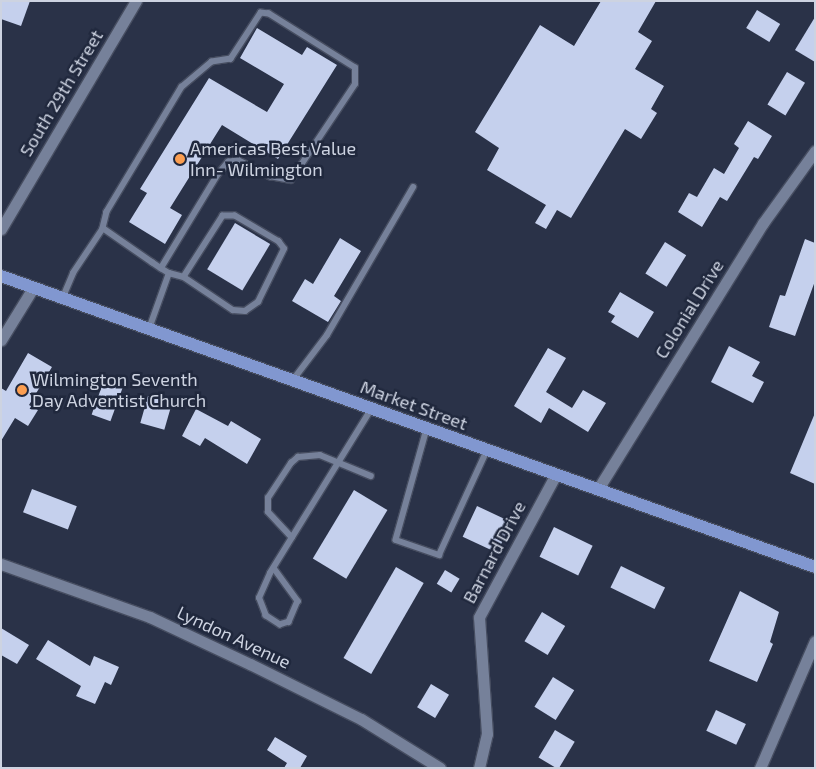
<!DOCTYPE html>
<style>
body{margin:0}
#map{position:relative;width:816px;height:769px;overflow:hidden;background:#2a3248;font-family:"Exo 2",sans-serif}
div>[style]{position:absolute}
.building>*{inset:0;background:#c5d0ed;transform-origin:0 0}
.roads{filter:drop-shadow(1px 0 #464d60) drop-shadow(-1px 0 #464d60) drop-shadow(0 1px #464d60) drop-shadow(0 -1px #464d60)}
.lane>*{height:5.5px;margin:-2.75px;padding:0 2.75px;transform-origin:2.75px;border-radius:2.75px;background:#76819a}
.street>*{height:11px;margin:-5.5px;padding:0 5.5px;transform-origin:5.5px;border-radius:5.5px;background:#76819a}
.primary>*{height:12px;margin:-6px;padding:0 6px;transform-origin:6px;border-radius:6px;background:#8197d0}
.dots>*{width:14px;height:14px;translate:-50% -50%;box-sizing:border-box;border:2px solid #20283d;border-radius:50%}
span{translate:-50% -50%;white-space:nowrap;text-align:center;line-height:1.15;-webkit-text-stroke:5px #20283d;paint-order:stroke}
.street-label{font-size:18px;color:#cdd3e1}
.poi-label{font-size:18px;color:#cdd3e1}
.left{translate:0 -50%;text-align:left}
.frame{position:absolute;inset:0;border:2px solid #cdd3e1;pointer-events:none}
</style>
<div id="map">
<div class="building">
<i style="clip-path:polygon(1px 1px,30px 1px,21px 26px,1px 19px)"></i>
<i style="clip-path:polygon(601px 1px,656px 1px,638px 32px,652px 41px,635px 69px,664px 86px,651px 109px,657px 113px,641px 139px,625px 129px,571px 218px,557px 210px,546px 229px,535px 223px,546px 205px,487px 170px,499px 148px,475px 132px,540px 25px,574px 46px)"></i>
<i style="left:757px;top:10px;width:27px;height:21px;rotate:31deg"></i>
<i style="clip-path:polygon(815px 17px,815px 62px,795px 50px)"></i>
<i style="clip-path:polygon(257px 28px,302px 55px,307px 47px,337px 65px,278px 159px,222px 125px,170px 208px,182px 215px,165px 244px,129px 222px,147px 193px,140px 189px,209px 78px,267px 112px,284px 84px,240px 58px)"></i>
<i style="left:787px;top:72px;width:21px;height:38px;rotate:31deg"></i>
<i style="clip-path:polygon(748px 121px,772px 136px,758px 159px,754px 157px,727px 201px,720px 197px,702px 227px,678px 212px,689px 193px,697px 197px,714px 168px,724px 174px,739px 148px,734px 144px)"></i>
<i style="left:235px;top:223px;width:41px;height:54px;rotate:31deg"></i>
<i style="clip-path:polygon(340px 238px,361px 251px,334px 296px,341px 301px,328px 322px,292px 301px,305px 279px,313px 284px)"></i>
<i style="clip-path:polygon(805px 239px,815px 243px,815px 281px,795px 336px,769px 327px,780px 295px,785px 296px)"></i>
<i style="left:665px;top:242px;width:25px;height:37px;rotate:32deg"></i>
<i style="clip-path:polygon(620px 292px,654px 312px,638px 338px,611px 322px,615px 316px,608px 312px)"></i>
<i style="clip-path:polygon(729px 346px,760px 362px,752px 376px,764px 382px,753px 403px,711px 382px)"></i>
<i style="clip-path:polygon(548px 348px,566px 358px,546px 392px,572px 408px,583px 390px,606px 403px,588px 432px,549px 408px,541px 423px,514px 406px)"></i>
<i style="clip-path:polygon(28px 353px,52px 367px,29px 405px,38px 410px,28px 426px,15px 418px,1px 441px,1px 388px,6px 391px)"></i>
<i style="left:106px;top:375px;width:20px;height:42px;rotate:20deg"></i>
<i style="left:148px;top:396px;width:25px;height:28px;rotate:16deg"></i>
<i style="clip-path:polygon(196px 409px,228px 426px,231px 421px,261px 439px,247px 464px,205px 438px,200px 446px,182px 436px)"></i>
<i style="clip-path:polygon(815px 413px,815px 484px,790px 473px)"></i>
<i style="left:32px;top:489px;width:48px;height:25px;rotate:21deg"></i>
<i style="left:354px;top:490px;width:39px;height:80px;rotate:31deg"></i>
<i style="left:477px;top:506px;width:38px;height:34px;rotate:25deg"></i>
<i style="left:554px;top:527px;width:43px;height:33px;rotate:26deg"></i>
<i style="left:621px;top:566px;width:49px;height:24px;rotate:26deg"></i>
<i style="left:396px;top:567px;width:32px;height:105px;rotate:30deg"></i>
<i style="left:445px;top:570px;width:17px;height:16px;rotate:31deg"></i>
<i style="clip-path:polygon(740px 591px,779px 612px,770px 642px,773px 644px,757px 682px,709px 661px)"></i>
<i style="left:542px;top:612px;width:27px;height:34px;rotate:31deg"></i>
<i style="clip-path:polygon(1px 628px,29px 645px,17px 664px,1px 655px)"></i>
<i style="clip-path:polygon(48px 640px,90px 666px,94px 656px,119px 667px,111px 685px,105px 682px,95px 704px,76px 696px,81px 686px,36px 659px)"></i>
<i style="left:553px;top:677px;width:25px;height:35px;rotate:32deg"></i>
<i style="left:431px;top:684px;width:21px;height:27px;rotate:31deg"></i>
<i style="left:716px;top:710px;width:33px;height:23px;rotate:25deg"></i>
<i style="left:555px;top:730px;width:23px;height:32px;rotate:31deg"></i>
<i style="clip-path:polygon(275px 737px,307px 756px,300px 768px,284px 768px,287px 763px,267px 750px)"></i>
</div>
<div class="roads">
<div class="lane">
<i style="left:161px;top:268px;width:110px;rotate:-58.8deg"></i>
<i style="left:218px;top:174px;width:16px;rotate:-50deg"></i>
<i style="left:228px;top:162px;width:10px;rotate:-11deg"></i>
<i style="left:238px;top:160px;width:36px;rotate:27deg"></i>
<i style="left:270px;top:176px;width:21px;rotate:11deg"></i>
<i style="left:291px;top:180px;width:115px;rotate:-56.3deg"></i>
<i style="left:355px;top:84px;width:16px;rotate:-90deg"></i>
<i style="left:355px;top:68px;width:102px;rotate:-147.9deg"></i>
<i style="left:269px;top:14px;width:8px;rotate:-173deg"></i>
<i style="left:261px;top:13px;width:55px;rotate:123.1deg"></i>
<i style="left:231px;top:59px;width:19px;rotate:171deg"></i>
<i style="left:212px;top:62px;width:39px;rotate:140deg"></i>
<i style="left:182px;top:87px;width:146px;rotate:121deg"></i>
<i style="left:107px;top:212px;width:16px;rotate:104deg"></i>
<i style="left:103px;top:228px;width:60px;rotate:34.8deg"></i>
<i style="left:152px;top:262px;width:11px;rotate:34deg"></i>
<i style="left:161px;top:268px;width:9px;rotate:32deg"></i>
<i style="left:169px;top:273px;width:16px;rotate:15deg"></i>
<i style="left:184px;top:277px;width:59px;rotate:34deg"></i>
<i style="left:233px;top:310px;width:12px;rotate:5deg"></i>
<i style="left:245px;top:311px;width:16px;rotate:-35deg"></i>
<i style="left:258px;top:302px;width:59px;rotate:-63.9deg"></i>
<i style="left:284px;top:249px;width:9px;rotate:-126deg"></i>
<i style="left:279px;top:242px;width:51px;rotate:-149.4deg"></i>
<i style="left:235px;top:216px;width:12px;rotate:180deg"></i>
<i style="left:223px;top:216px;width:72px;rotate:122.6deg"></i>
<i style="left:63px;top:297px;width:26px;rotate:-67deg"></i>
<i style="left:73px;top:273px;width:54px;rotate:-56.3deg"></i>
<i style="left:149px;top:329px;width:59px;rotate:-70.3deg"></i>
<i style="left:293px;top:380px;width:56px;rotate:-52.9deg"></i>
<i style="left:327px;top:335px;width:171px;rotate:-59.8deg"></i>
<i style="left:427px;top:429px;width:115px;rotate:105.6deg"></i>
<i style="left:396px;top:540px;width:46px;rotate:19.2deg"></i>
<i style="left:439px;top:555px;width:115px;rotate:-65.4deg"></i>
<i style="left:292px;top:538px;width:35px;rotate:-133deg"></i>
<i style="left:268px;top:512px;width:14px;rotate:-90deg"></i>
<i style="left:268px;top:498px;width:42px;rotate:-56.7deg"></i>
<i style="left:291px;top:463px;width:9px;rotate:-41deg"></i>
<i style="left:298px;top:457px;width:22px;rotate:-5deg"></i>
<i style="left:320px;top:455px;width:55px;rotate:22.4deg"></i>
<i style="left:274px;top:568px;width:41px;rotate:54deg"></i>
<i style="left:298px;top:601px;width:23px;rotate:113deg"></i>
<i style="left:289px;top:622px;width:9px;rotate:162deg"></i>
<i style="left:280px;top:625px;width:17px;rotate:-147deg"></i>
<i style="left:266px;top:616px;width:19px;rotate:-111deg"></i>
<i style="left:259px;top:598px;width:27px;rotate:-66deg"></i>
<i style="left:270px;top:573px;width:194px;rotate:-58.3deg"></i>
</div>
<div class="street">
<i style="left:1px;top:229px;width:265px;rotate:-59.4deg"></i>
<i style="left:1px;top:340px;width:61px;rotate:-58.4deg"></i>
<i style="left:598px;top:489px;width:313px;rotate:-58.2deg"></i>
<i style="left:763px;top:223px;width:89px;rotate:-54.2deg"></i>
<i style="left:1px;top:564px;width:158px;rotate:19.6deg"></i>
<i style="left:150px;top:617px;width:110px;rotate:25.2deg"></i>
<i style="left:250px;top:664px;width:124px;rotate:26.4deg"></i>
<i style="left:361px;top:719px;width:93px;rotate:31.8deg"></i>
<i style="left:479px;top:768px;width:35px;rotate:-77deg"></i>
<i style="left:487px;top:734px;width:117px;rotate:-93.9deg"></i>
<i style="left:479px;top:617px;width:162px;rotate:-61.7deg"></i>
<i style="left:760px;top:768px;width:138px;rotate:-66.6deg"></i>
</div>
<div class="primary">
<i style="left:1px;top:276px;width:864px;rotate:19.67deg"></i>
</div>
</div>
<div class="dots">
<i style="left:180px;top:159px;background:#fb9e51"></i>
<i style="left:22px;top:390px;background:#fb9e51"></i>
</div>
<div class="street-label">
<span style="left:61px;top:93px;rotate:-59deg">South 29th Street</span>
<span style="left:689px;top:309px;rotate:-58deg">Colonial Drive</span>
<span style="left:414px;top:405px;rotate:20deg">Market Street</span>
<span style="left:494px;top:552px;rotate:-62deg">Barnard Drive</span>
<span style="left:234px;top:637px;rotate:25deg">Lyndon Avenue</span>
</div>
<div class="poi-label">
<span class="left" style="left:190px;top:159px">Americas Best Value<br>Inn- Wilmington</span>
<span class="left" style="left:32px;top:390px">Wilmington Seventh<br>Day Adventist Church</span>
</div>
<div class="frame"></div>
</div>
